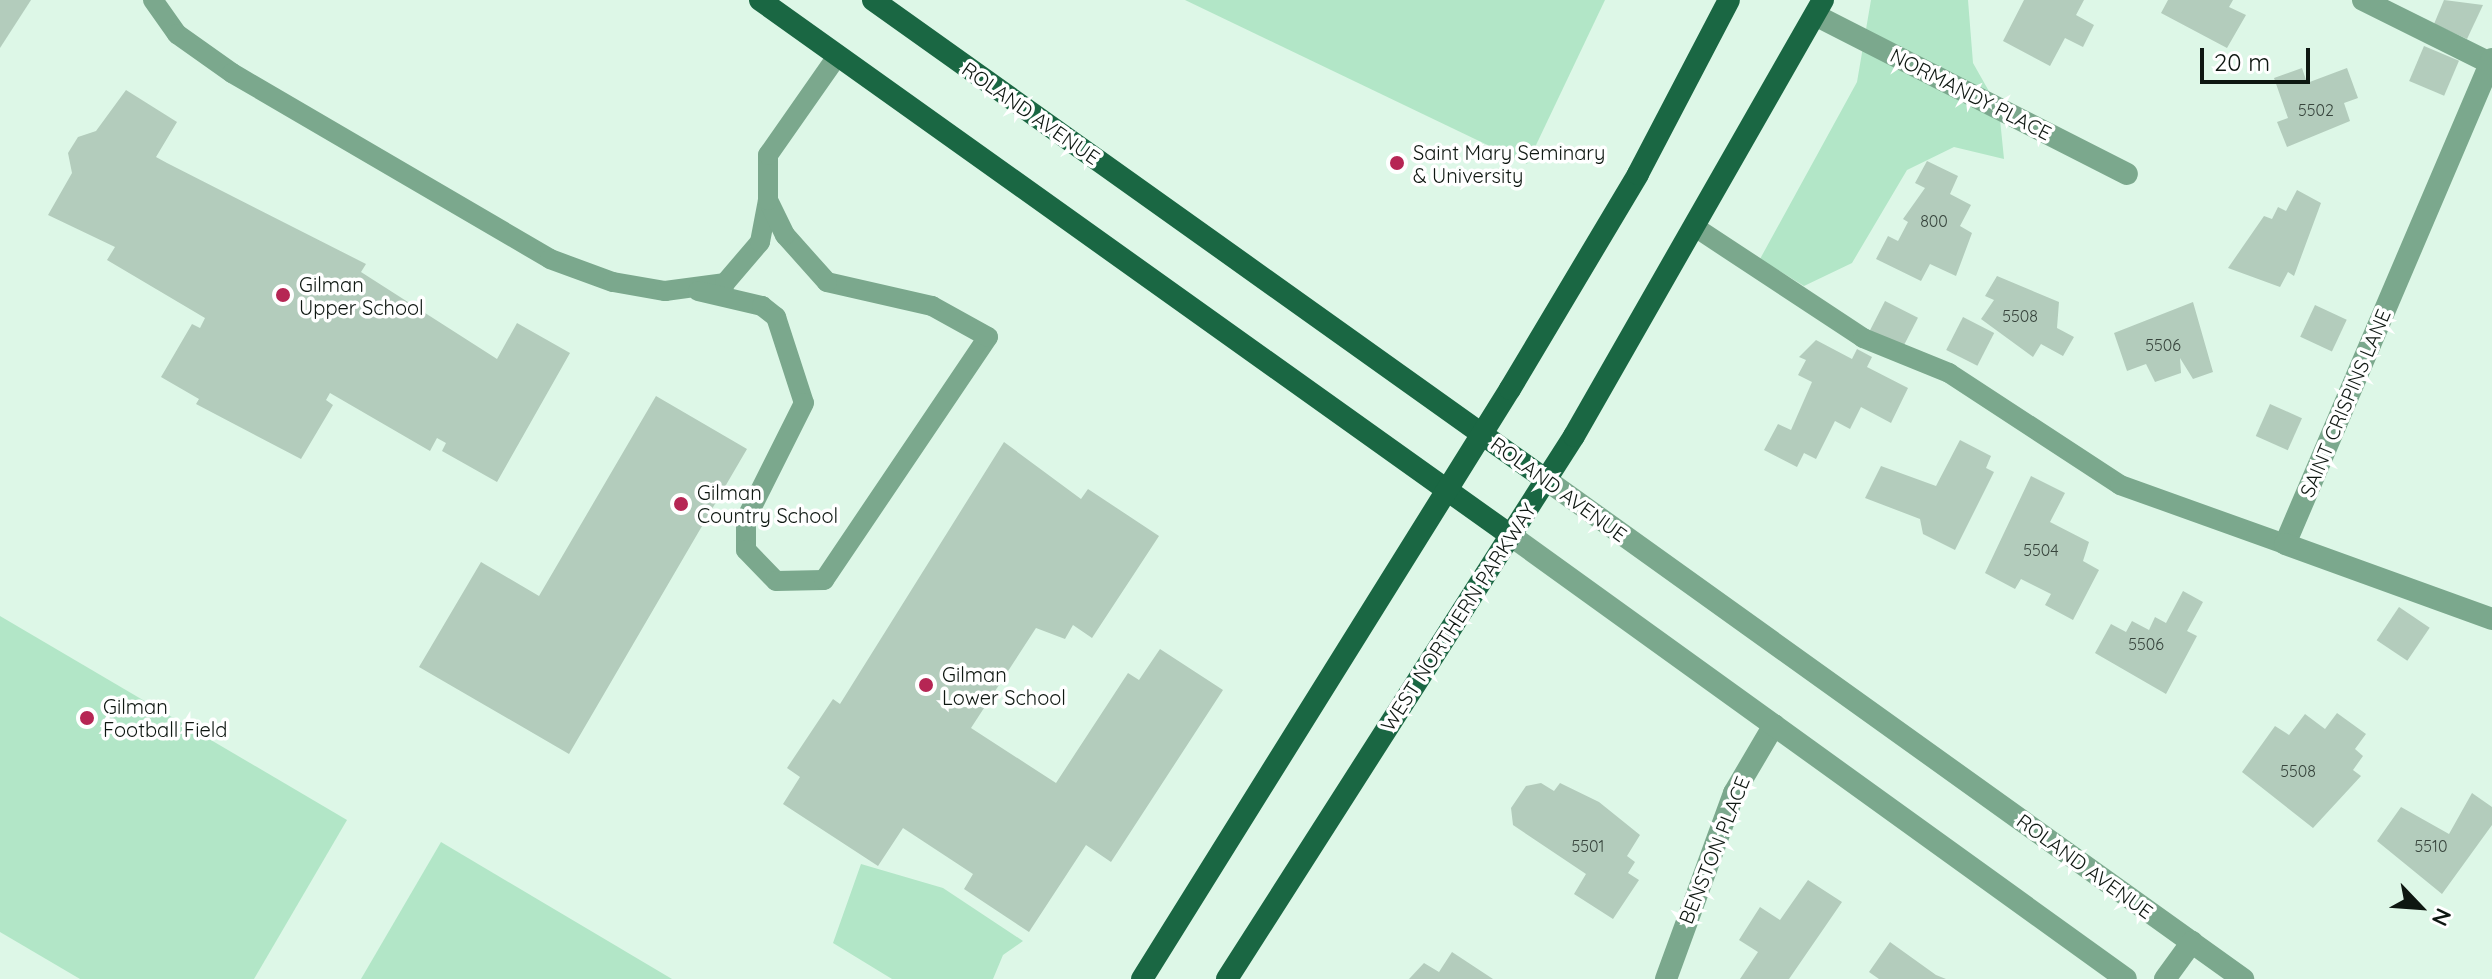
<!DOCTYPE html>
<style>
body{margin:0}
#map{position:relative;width:2492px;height:979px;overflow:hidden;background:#ddf7e7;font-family:Quicksand,sans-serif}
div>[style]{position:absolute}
.green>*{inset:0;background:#b2e6c7}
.building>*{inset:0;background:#b3ccbc;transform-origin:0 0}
.service>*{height:20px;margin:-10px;padding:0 10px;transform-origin:10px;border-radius:10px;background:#7ba88d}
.minor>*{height:22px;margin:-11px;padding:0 11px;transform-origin:11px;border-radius:11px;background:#7ba88d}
.tertiary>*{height:22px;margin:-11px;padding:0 11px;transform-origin:11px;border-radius:11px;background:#7ba88d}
.primary>*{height:22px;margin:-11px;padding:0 11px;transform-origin:11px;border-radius:11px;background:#1a6743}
.dots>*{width:22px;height:22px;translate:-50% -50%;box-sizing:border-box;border:4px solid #fff;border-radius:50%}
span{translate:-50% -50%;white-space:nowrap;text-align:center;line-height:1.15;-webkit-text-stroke:7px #fff;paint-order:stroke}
.number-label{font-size:16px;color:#37443c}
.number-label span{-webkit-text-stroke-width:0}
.street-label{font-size:20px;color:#0e1711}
.poi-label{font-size:20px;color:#0e1711}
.left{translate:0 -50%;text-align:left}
.north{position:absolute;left:2380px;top:867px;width:80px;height:80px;-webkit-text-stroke:6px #fff;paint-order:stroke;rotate:115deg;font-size:22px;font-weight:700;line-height:32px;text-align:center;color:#0e1711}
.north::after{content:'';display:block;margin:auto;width:28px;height:36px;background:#0e1711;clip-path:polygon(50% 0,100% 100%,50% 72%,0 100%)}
.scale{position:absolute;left:2200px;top:48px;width:110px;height:36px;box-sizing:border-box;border:4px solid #0e1711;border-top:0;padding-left:10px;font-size:24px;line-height:28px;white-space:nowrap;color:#0e1711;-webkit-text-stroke:6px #fff;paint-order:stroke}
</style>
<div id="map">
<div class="green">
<i style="clip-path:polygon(1185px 0,1605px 0,1527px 164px)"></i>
<i style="clip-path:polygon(1871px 0,1968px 0,1973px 63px,1999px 109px,2004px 159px,1954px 147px,1907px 170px,1852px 263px,1804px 286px,1760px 259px,1857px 82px)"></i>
<i style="clip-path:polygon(0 616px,347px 820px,254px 979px,80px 979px,0 932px)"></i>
<i style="clip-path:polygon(441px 842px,672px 979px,361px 979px)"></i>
<i style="clip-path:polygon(861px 864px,943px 888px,1023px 941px,1003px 955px,993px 979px,892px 979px,833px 943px)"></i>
</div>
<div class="building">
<i style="clip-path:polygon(0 0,31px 0,0 48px)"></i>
<i style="clip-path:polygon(2024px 0,2084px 0,2076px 15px,2094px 25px,2083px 47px,2065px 38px,2050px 66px,2003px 41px)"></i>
<i style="clip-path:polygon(2168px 0,2233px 0,2229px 7px,2246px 15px,2227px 48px,2161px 13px)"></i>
<i style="clip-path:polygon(2444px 0,2483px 5px,2467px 39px,2434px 24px)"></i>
<i style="left:2424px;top:46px;width:38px;height:38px;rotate:23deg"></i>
<i style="clip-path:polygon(2302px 68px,2307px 83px,2347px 68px,2358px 98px,2344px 103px,2350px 121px,2287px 147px,2277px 122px,2288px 118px,2274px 78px)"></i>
<i style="clip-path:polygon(126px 90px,177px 122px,156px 157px,167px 163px,366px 264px,361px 272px,497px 359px,517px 323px,570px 353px,497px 482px,442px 451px,446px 443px,437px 438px,430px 451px,330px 393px,326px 400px,333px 405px,301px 459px,196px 404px,199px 399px,161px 377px,192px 324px,200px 328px,205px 318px,107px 260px,115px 247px,48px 215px,72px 173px,68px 153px,78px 137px,96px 131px)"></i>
<i style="clip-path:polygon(1927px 161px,1958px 176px,1950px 194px,1971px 205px,1960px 226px,1972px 233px,1956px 276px,1930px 264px,1921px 281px,1876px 259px,1888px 236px,1898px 241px,1908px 222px,1903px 219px,1925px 188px,1915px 183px)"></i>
<i style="clip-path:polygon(2297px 190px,2321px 203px,2294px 276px,2288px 272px,2280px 287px,2228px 268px,2264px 216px,2272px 219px,2278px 207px,2286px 211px)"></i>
<i style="clip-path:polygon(1997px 276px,2059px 302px,2057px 328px,2074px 337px,2063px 356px,2041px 344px,2033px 357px,1981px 319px,1994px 300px,1985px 296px)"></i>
<i style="left:1885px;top:301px;width:37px;height:36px;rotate:27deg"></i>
<i style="clip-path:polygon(2193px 302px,2213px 372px,2193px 379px,2180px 358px,2181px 373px,2155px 382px,2146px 364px,2127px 371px,2114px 333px)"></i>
<i style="left:2315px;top:305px;width:35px;height:35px;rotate:25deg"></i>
<i style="left:1963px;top:317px;width:35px;height:37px;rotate:27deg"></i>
<i style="clip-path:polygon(1816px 340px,1852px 359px,1857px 349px,1872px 357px,1867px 367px,1908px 388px,1891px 423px,1861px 407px,1850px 429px,1835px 421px,1816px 459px,1804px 453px,1797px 467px,1764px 450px,1778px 424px,1791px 430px,1812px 382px,1798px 375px,1806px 360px,1799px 357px)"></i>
<i style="clip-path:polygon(656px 396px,747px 449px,569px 754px,419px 667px,481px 562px,539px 596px)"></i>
<i style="left:2270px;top:404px;width:35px;height:35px;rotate:24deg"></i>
<i style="clip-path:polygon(1960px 440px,1991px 456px,1986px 468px,1994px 472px,1955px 550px,1923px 534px,1920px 519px,1865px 498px,1881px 466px,1936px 486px)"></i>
<i style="clip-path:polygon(1004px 442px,1081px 499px,1088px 489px,1159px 536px,1092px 638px,1073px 625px,1065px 639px,1036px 628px,971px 728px,1056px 783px,1128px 673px,1139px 680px,1160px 649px,1223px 690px,1111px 862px,1086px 845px,1029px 932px,964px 889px,973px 874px,903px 828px,878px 866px,783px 804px,800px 777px,787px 768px,833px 699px,840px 704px)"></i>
<i style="clip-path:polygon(2031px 476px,2065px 493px,2050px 522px,2089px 542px,2083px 561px,2099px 570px,2073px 620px,2045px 605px,2051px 594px,2021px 579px,2015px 589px,1985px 573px)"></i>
<i style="clip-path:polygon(2183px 591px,2203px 602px,2187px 631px,2197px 636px,2166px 694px,2095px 653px,2111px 624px,2126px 632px,2132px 621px,2149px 630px,2155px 617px,2166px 623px)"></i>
<i style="left:2399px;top:607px;width:37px;height:40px;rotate:34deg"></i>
<i style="clip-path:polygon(2337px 713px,2366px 734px,2355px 749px,2363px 756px,2353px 770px,2361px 776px,2313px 828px,2242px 772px,2275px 726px,2289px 735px,2305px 714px,2325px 729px)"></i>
<i style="clip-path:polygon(1541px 783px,1554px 791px,1560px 783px,1599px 802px,1640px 835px,1627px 856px,1635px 862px,1628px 873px,1639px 880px,1613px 919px,1574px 894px,1586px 874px,1513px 825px,1511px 808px,1526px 786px)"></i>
<i style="clip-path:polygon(2472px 793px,2492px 807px,2492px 825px,2442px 894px,2377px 841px,2401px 807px,2449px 834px)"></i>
<i style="clip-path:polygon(1808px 880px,1842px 902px,1789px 979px,1740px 979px,1758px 952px,1739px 940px,1760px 907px,1780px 920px)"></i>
<i style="clip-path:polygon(1890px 942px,1936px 975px,1946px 979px,1879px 979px,1869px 972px)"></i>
<i style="clip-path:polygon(1452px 952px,1493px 979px,1409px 979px,1424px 963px,1439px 972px)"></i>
</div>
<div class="service">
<i style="left:153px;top:0;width:42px;rotate:54.8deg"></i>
<i style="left:177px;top:34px;width:67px;rotate:35.3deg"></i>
<i style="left:232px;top:73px;width:368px;rotate:30.3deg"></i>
<i style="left:550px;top:259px;width:67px;rotate:20.1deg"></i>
<i style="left:613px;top:282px;width:53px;rotate:9.8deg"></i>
<i style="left:665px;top:291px;width:61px;rotate:-7.6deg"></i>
<i style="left:725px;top:283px;width:54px;rotate:-49.5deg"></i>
<i style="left:760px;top:242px;width:43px;rotate:-79.2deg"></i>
<i style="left:1698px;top:229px;width:198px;rotate:33.4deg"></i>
<i style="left:1863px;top:338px;width:93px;rotate:22.1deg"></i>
<i style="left:1949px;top:373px;width:204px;rotate:33.2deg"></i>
<i style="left:2120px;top:485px;width:175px;rotate:19.7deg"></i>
<i style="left:698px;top:291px;width:66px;rotate:13.2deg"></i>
<i style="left:762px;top:306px;width:18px;rotate:38deg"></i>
<i style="left:776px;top:317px;width:90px;rotate:72deg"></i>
<i style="left:804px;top:403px;width:130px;rotate:116.6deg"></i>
<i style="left:746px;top:519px;width:31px;rotate:90deg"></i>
<i style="left:746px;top:550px;width:43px;rotate:45.9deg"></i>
<i style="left:776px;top:581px;width:48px;rotate:-1.2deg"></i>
<i style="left:824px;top:580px;width:293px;rotate:-56deg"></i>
<i style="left:988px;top:337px;width:64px;rotate:-151deg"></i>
<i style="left:932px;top:306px;width:108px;rotate:-167.1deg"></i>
<i style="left:827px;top:282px;width:63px;rotate:-131.8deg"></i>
<i style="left:785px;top:235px;width:39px;rotate:-116deg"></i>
<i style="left:768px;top:200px;width:45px;rotate:-90deg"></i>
<i style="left:768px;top:155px;width:122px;rotate:-55deg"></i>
</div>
<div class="minor">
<i style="left:2363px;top:0;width:142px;rotate:26.4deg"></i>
<i style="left:1815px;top:15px;width:350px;rotate:27deg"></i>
<i style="left:2492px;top:59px;width:527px;rotate:113.11deg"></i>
<i style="left:2285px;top:544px;width:220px;rotate:19.9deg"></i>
<i style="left:1666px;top:979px;width:198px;rotate:-69.9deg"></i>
<i style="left:1734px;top:793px;width:79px;rotate:-59.5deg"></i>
</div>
<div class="tertiary">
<i style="left:1545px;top:479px;width:859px;rotate:35.62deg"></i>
<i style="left:1510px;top:535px;width:759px;rotate:35.78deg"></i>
<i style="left:2165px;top:979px;width:46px;rotate:-53.9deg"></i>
</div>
<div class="primary">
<i style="left:760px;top:0;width:921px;rotate:35.5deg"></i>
<i style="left:873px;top:0;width:825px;rotate:35.48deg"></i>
<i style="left:1142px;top:979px;width:695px;rotate:-58.05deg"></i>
<i style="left:1510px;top:389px;width:250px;rotate:-59.2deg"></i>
<i style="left:1638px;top:174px;width:196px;rotate:-62.4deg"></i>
<i style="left:1227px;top:979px;width:644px;rotate:-57.42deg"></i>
<i style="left:1574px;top:436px;width:502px;rotate:-60.27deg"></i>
</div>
<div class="dots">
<i style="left:1397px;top:163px;background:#b62654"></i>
<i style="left:283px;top:295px;background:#b62654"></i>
<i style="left:681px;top:504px;background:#b62654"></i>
<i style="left:926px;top:685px;background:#b62654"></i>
<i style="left:87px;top:718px;background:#b62654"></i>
</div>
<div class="number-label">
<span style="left:2316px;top:110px">5502</span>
<span style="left:1934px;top:221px">800</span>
<span style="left:2020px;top:316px">5508</span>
<span style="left:2163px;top:345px">5506</span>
<span style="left:2041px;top:550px">5504</span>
<span style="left:2146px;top:644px">5506</span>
<span style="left:2298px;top:771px">5508</span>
<span style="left:1588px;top:846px">5501</span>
<span style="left:2431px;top:846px">5510</span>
</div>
<div class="street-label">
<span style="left:1971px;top:94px;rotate:27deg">NORMANDY PLACE</span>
<span style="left:1031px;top:113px;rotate:35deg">ROLAND AVENUE</span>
<span style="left:2345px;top:403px;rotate:-67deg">SAINT CRISPINS LANE</span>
<span style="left:1559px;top:489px;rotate:36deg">ROLAND AVENUE</span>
<span style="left:1458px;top:617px;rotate:-57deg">WEST NORTHERN PARKWAY</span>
<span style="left:1714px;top:850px;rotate:-68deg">BENSTON PLACE</span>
<span style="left:2085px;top:866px;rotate:36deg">ROLAND AVENUE</span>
</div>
<div class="poi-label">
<span class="left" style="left:1413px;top:164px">Saint Mary Seminary<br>&amp; University</span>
<span class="left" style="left:299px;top:296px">Gilman<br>Upper School</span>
<span class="left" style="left:697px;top:504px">Gilman<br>Country School</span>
<span class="left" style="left:942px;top:686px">Gilman<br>Lower School</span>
<span class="left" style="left:103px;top:718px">Gilman<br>Football Field</span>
</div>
<div class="north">N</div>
<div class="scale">20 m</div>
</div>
